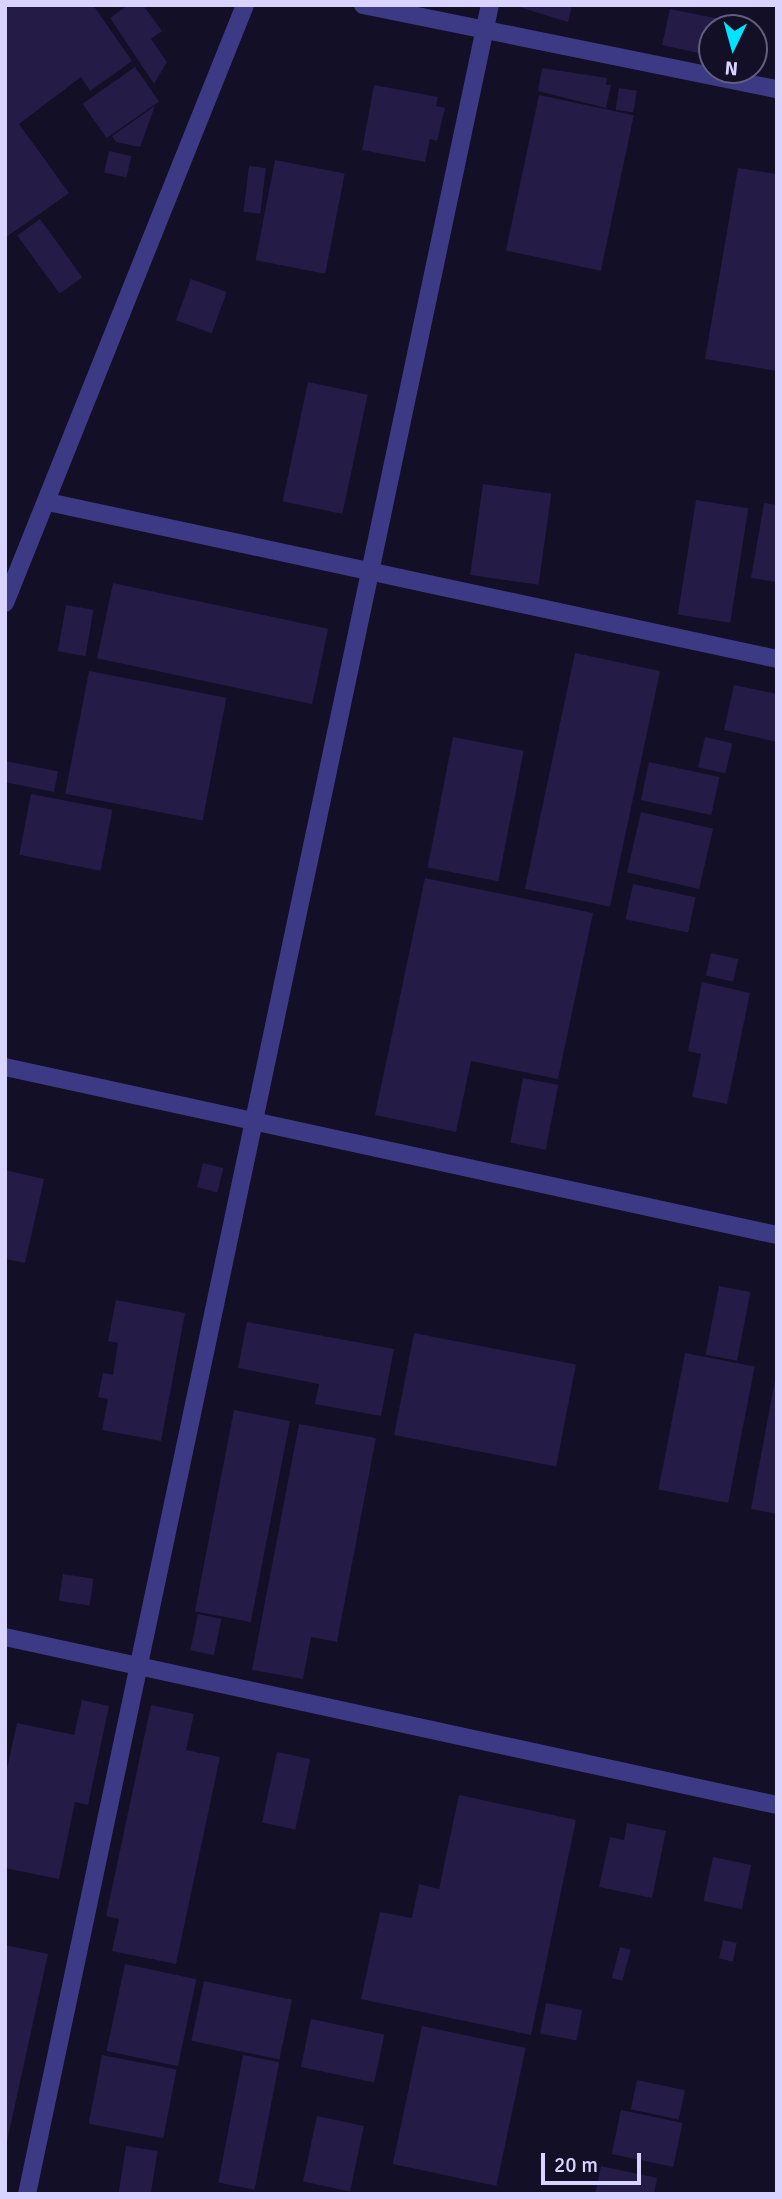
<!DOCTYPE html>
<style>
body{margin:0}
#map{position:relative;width:782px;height:2199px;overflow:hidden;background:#130f26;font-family:Signika,sans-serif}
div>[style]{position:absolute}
.building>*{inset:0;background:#241b47;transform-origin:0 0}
.minor>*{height:18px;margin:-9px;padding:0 9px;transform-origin:9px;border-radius:9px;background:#3d3a85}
.tertiary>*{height:18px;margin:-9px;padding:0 9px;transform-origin:9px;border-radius:9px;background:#3d3a85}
span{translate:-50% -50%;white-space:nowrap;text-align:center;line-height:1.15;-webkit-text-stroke:5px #130f26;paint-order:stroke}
.frame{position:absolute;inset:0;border:7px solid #d9d4ff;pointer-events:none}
.north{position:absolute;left:698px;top:14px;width:70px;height:70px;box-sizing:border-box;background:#130f26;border:2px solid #625e7d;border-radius:50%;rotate:185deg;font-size:19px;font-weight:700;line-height:28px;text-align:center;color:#d9d4ff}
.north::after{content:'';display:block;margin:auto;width:24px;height:32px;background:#00e5ff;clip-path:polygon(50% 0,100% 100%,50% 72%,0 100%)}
.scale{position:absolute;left:541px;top:2153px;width:100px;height:32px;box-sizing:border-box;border:4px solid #d9d4ff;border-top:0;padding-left:9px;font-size:21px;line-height:24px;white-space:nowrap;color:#d9d4ff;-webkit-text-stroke:5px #130f26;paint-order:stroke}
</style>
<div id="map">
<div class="building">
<i style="clip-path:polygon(5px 5px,93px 5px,132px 61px,90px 91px,81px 77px,19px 124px,69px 193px,5px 238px)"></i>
<i style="clip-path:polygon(128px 5px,143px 5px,162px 31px,151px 39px,167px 62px,154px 84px,110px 18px)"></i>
<i style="clip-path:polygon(513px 5px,572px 5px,568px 22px)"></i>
<i style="clip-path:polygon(670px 9px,720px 19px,718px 28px,712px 28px,712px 56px,662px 45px)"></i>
<i style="left:135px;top:67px;width:42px;height:64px;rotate:55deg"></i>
<i style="clip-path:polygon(542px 68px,607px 78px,606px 85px,611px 85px,606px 108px,538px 91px)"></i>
<i style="clip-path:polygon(374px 85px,438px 97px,436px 106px,445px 108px,437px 141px,430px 139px,425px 162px,362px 150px)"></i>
<i style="left:619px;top:88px;width:18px;height:22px;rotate:9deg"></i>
<i style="left:539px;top:95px;width:97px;height:159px;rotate:12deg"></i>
<i style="clip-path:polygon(155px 106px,140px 147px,116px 142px,112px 136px)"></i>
<i style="left:109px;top:151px;width:23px;height:22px;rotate:13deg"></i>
<i style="left:275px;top:160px;width:71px;height:102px;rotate:11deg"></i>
<i style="left:249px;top:166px;width:17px;height:46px;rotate:7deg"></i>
<i style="clip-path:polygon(738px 168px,777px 174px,777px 371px,705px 359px)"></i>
<i style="left:40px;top:219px;width:72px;height:28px;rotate:54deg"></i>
<i style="left:191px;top:279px;width:38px;height:44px;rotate:20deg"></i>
<i style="left:308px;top:382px;width:61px;height:122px;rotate:12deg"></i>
<i style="left:483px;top:484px;width:69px;height:92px;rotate:8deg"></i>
<i style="left:696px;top:500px;width:53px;height:116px;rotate:9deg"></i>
<i style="clip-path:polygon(764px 503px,777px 505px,777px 582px,751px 578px)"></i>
<i style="left:113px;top:583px;width:220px;height:77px;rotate:12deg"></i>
<i style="left:66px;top:605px;width:28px;height:47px;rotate:10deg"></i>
<i style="left:575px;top:653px;width:87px;height:241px;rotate:12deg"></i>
<i style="left:89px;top:671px;width:140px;height:125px;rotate:11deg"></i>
<i style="clip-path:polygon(734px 685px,777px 694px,777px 742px,724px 730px)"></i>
<i style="left:453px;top:737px;width:72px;height:133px;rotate:11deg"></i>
<i style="left:705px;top:737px;width:28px;height:31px;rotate:13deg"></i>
<i style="left:5px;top:761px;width:54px;height:21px;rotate:11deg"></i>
<i style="left:649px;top:762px;width:72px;height:39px;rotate:12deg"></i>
<i style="left:31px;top:794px;width:83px;height:62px;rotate:11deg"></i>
<i style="left:641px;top:812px;width:74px;height:62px;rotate:13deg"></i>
<i style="clip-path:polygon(425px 878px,593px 913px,558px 1079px,471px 1061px,456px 1132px,375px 1115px)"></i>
<i style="left:633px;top:884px;width:64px;height:36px;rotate:12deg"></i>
<i style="left:711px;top:953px;width:28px;height:23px;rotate:13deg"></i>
<i style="clip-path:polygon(702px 982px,750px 993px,727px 1104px,692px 1097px,701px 1054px,688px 1051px)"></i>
<i style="left:523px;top:1078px;width:36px;height:66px;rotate:11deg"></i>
<i style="left:203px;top:1163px;width:21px;height:25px;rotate:14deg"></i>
<i style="clip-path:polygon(5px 1170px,44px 1179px,25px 1263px,5px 1259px)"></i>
<i style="left:719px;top:1286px;width:32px;height:70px;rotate:11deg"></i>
<i style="clip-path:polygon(116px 1300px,185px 1313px,161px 1441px,102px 1430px,108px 1399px,98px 1397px,103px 1373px,113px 1375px,118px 1343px,108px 1341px)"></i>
<i style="clip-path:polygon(247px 1322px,394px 1349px,381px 1416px,315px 1404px,319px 1384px,238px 1368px)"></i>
<i style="left:414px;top:1333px;width:165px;height:104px;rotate:11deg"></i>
<i style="left:685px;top:1353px;width:71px;height:139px;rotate:11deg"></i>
<i style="clip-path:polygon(775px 1380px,777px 1380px,777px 1514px,751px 1509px)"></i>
<i style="left:234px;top:1410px;width:57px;height:205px;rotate:11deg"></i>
<i style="clip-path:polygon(299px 1424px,376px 1438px,337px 1642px,311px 1637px,303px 1679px,252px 1670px)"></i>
<i style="left:63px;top:1574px;width:31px;height:27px;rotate:9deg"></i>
<i style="left:198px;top:1614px;width:24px;height:37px;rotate:12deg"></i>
<i style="clip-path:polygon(82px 1700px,109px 1706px,88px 1805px,75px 1802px,59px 1879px,5px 1868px,5px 1778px,17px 1723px,74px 1735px)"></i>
<i style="clip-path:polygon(151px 1705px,194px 1714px,186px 1750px,220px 1757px,176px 1964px,112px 1951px,119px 1919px,106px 1916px)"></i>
<i style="left:277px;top:1752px;width:34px;height:72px;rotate:12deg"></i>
<i style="clip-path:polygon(459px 1795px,576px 1820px,531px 2035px,361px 1999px,380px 1912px,412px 1918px,419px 1884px,439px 1889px)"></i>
<i style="clip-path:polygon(627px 1823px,666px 1831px,652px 1898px,599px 1887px,610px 1837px,624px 1840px)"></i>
<i style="left:713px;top:1857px;width:39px;height:45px;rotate:12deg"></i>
<i style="left:723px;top:1940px;width:14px;height:19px;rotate:12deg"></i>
<i style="clip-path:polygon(5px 1945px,48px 1954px,6px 2146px,5px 2146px)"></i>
<i style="left:620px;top:1947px;width:11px;height:32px;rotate:15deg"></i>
<i style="left:125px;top:1964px;width:73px;height:89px;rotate:12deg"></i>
<i style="left:204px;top:1981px;width:90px;height:61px;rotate:12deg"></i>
<i style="left:546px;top:2003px;width:37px;height:31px;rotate:11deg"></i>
<i style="left:311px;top:2019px;width:75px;height:49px;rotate:12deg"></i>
<i style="left:422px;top:2026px;width:106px;height:141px;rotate:12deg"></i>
<i style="left:102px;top:2055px;width:76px;height:70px;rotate:11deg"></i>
<i style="left:243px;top:2055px;width:37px;height:130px;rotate:11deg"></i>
<i style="left:637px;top:2080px;width:49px;height:30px;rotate:12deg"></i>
<i style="left:621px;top:2110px;width:63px;height:45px;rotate:12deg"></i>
<i style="left:317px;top:2116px;width:48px;height:67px;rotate:12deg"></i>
<i style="left:126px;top:2146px;width:32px;height:49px;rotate:9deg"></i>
<i style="clip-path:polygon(601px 2166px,657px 2178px,654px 2194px,595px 2194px)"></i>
</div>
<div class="minor">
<i style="left:363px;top:5px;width:422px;rotate:11.5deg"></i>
<i style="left:48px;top:502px;width:746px;rotate:12.15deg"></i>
<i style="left:5px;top:1637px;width:790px;rotate:12.28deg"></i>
<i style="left:27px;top:2194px;width:2237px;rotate:-78.06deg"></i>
</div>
<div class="tertiary">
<i style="left:5px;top:603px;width:644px;rotate:-68.13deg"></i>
<i style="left:5px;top:1067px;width:790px;rotate:12.28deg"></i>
</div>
<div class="frame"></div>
<div class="north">N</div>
<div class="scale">20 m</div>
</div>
